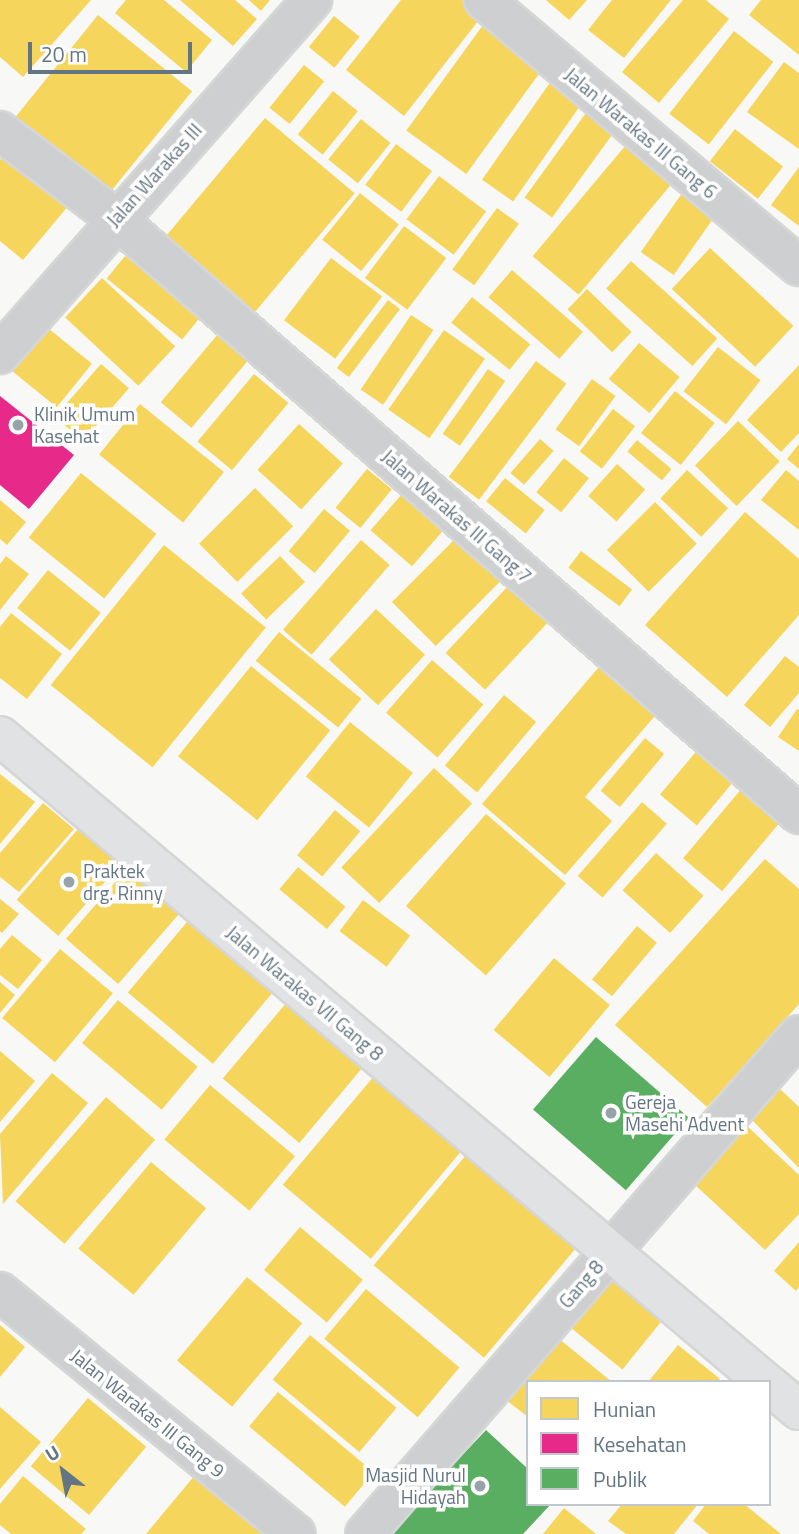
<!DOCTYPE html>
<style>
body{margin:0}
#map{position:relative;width:799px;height:1534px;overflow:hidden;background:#f8f8f7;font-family:"Titillium Web",sans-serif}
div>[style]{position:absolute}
.homes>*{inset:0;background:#f6d55c;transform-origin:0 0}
.health>*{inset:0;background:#e7298a}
.public>*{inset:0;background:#5aae61;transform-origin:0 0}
.roads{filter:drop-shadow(2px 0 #d5d6d6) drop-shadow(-2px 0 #d5d6d6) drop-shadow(0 2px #d5d6d6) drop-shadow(0 -2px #d5d6d6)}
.street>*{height:38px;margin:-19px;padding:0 19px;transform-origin:19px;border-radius:19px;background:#cecfd0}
.secondary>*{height:38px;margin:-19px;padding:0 19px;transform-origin:19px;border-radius:19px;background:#e1e2e3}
.dots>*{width:19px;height:19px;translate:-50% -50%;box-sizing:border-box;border:4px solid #fff;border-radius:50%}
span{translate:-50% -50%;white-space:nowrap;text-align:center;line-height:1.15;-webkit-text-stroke:7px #fff;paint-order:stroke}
.street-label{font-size:19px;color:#637582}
.poi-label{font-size:19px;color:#637582}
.left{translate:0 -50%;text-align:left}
.right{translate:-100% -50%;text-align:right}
.legend{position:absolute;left:526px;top:1380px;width:245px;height:126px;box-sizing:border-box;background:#fff;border:2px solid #c1c8cd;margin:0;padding:9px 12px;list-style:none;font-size:21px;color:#637582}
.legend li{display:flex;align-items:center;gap:14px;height:35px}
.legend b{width:35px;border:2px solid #c1c8cd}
.north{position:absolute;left:28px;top:1436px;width:70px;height:70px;-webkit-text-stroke:5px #fff;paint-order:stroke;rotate:329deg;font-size:19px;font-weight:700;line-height:28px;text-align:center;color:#637582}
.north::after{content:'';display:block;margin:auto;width:24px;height:32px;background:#637582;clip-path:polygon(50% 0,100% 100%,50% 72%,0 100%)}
.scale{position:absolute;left:28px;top:42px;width:164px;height:32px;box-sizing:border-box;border:4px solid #637582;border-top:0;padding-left:9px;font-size:21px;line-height:24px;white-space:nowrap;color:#637582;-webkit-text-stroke:5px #fff;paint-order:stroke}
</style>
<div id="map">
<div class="homes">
<i style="clip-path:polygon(0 0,91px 0,23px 77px,0 57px)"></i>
<i style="clip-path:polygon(126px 0,164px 0,212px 40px,186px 72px,115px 13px)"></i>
<i style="clip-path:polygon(180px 0,235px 0,257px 19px,233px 46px)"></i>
<i style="clip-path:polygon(249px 0,270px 0,261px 11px)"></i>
<i style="clip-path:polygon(401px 0,462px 0,482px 16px,404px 116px,346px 70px)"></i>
<i style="clip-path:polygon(546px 0,587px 0,569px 20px)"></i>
<i style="clip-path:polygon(612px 0,671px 0,624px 58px,588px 30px)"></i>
<i style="clip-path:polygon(683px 0,706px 0,729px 19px,659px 103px,622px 72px)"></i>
<i style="clip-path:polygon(761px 0,799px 0,799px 55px,749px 15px)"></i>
<i style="left:491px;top:14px;width:74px;height:144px;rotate:36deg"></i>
<i style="left:98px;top:15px;width:121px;height:136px;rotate:39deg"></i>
<i style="left:334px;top:16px;width:33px;height:40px;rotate:39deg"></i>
<i style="left:734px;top:31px;width:50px;height:105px;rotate:38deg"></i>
<i style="clip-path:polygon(784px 62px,799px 73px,799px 149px,747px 112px)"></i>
<i style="left:304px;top:65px;width:26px;height:55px;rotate:39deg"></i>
<i style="left:556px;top:74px;width:38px;height:129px;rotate:35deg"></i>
<i style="left:333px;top:91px;width:32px;height:56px;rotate:39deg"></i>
<i style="left:591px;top:106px;width:34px;height:113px;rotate:36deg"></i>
<i style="left:265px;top:118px;width:117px;height:155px;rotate:40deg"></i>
<i style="left:361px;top:119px;width:38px;height:52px;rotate:39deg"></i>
<i style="left:735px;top:129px;width:61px;height:41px;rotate:38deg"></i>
<i style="left:631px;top:139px;width:60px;height:153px;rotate:40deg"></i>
<i style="left:396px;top:144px;width:45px;height:51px;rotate:37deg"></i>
<i style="clip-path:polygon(6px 152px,69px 205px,23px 260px,0 241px,0 160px)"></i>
<i style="clip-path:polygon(799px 167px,799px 226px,771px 205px)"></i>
<i style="left:439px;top:176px;width:59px;height:54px;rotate:37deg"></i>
<i style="left:685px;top:189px;width:40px;height:77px;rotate:35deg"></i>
<i style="left:360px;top:193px;width:50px;height:60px;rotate:39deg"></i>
<i style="left:497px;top:208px;width:27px;height:76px;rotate:36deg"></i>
<i style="left:404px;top:226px;width:53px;height:65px;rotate:37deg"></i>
<i style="left:710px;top:248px;width:114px;height:56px;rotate:43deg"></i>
<i style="left:125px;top:256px;width:97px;height:29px;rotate:39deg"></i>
<i style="left:331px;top:258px;width:64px;height:78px;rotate:37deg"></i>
<i style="left:631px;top:261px;width:116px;height:37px;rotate:42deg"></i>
<i style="left:512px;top:270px;width:94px;height:36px;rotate:41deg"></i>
<i style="left:102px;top:278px;width:100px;height:54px;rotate:43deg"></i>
<i style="left:587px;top:289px;width:62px;height:28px;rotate:44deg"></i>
<i style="left:472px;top:297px;width:75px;height:33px;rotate:39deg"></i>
<i style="left:388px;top:300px;width:15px;height:85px;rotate:37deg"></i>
<i style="left:411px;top:315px;width:27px;height:90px;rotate:34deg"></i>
<i style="left:43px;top:324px;width:63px;height:56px;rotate:39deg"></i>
<i style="left:444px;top:330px;width:50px;height:97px;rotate:35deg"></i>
<i style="left:218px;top:334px;width:40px;height:89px;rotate:40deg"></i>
<i style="left:639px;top:343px;width:53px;height:47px;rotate:40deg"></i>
<i style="left:718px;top:347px;width:54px;height:56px;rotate:38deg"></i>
<i style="left:536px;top:361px;width:38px;height:145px;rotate:37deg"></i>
<i style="left:101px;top:364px;width:37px;height:70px;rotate:41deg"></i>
<i style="clip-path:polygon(799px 365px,799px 433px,781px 452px,747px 420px)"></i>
<i style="left:488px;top:369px;width:21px;height:79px;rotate:35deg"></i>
<i style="left:254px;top:374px;width:45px;height:88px;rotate:40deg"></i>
<i style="left:592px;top:379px;width:29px;height:62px;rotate:36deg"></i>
<i style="left:675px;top:391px;width:51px;height:54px;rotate:39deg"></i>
<i style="left:140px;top:404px;width:108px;height:65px;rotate:39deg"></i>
<i style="left:613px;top:409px;width:28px;height:54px;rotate:38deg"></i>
<i style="left:738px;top:421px;width:58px;height:62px;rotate:44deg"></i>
<i style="left:299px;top:424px;width:59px;height:62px;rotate:42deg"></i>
<i style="left:540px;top:439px;width:18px;height:45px;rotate:41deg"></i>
<i style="left:637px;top:440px;width:45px;height:15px;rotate:40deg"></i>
<i style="clip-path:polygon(799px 444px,799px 469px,787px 459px)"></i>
<i style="left:564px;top:458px;width:32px;height:44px;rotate:39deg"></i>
<i style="left:617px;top:464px;width:38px;height:43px;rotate:42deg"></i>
<i style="left:367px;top:469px;width:32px;height:50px;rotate:39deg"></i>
<i style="left:687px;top:470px;width:56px;height:39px;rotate:43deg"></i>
<i style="clip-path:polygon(786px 470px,799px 481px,799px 530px,761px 500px)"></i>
<i style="left:81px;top:473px;width:97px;height:83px;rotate:39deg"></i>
<i style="left:505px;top:478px;width:51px;height:30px;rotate:39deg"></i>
<i style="left:255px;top:488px;width:54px;height:79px;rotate:45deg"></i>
<i style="left:402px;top:494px;width:55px;height:48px;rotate:41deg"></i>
<i style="clip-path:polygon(0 500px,26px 522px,7px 545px,0 539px)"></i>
<i style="left:655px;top:502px;width:59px;height:68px;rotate:45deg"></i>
<i style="left:324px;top:509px;width:34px;height:55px;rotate:40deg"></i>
<i style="clip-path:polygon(745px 512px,799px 559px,799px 615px,727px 697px,645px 625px)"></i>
<i style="left:457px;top:537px;width:62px;height:92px;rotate:45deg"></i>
<i style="left:361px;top:540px;width:38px;height:119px;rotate:41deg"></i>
<i style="left:164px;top:545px;width:131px;height:180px;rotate:39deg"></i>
<i style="left:581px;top:551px;width:64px;height:21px;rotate:37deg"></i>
<i style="clip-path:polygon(6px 556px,29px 574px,0 610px,0 564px)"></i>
<i style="left:280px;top:556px;width:36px;height:54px;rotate:46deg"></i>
<i style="left:48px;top:570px;width:68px;height:49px;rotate:39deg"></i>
<i style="left:509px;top:585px;width:54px;height:93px;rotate:43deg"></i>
<i style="left:376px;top:609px;width:67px;height:69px;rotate:43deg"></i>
<i style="clip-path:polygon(11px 613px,62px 654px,27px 699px,0 678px,0 627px)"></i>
<i style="left:279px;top:632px;width:106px;height:37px;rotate:39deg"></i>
<i style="clip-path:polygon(610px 654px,667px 702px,585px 797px,612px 821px,565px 875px,482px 804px)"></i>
<i style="clip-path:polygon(785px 656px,799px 667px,799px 693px,770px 727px,744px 705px)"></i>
<i style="left:432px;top:660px;width:68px;height:70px;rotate:41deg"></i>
<i style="left:251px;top:666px;width:102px;height:116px;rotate:39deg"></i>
<i style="left:504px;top:695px;width:42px;height:92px;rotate:40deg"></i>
<i style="clip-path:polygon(797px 709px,799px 710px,799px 751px,778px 737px)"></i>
<i style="left:350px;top:722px;width:81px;height:70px;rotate:39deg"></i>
<i style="left:645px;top:738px;width:25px;height:69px;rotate:40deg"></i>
<i style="left:705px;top:741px;width:48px;height:70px;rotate:40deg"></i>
<i style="left:434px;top:768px;width:52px;height:136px;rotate:43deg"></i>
<i style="clip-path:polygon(0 774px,35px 802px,0 844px)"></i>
<i style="left:748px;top:781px;width:51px;height:101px;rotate:40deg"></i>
<i style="left:642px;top:802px;width:33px;height:98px;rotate:41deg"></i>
<i style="clip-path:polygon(43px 803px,74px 829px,19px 892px,0 877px,0 853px)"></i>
<i style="left:335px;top:810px;width:33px;height:59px;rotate:40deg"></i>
<i style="left:486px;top:814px;width:106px;height:122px;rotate:41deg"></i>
<i style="left:79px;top:828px;width:55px;height:95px;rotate:41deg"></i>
<i style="left:656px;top:853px;width:64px;height:50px;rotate:42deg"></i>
<i style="clip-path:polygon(765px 859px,799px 889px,799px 1004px,707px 1107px,615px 1025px)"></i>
<i style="left:131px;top:864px;width:69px;height:99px;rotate:41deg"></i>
<i style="left:298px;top:867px;width:62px;height:29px;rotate:40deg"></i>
<i style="clip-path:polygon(0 899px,19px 914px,2px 933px,0 931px)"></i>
<i style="left:363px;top:900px;width:59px;height:39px;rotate:37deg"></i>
<i style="left:187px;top:922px;width:111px;height:92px;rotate:40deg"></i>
<i style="left:637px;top:926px;width:26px;height:70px;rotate:40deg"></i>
<i style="clip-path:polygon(12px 935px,42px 960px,18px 989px,0 975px,0 949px)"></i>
<i style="left:60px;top:949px;width:69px;height:90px;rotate:40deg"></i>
<i style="left:554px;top:958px;width:73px;height:94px;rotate:40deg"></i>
<i style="clip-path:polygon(0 982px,15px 995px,0 1013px)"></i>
<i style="left:118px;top:1000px;width:104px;height:56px;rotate:40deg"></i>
<i style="left:287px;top:1002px;width:100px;height:100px;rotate:40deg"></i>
<i style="clip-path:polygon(0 1051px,35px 1081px,0 1122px)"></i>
<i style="left:385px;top:1063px;width:115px;height:159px;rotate:40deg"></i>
<i style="clip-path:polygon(52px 1073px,88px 1103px,3px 1204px,0 1134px)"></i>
<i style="left:210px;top:1085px;width:111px;height:71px;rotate:40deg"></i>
<i style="clip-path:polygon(780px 1089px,799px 1107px,799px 1168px,751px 1119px)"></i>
<i style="left:106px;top:1097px;width:65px;height:138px;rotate:41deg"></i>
<i style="clip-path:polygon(747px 1126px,799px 1175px,799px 1214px,765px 1250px,693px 1183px)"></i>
<i style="left:472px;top:1148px;width:144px;height:153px;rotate:40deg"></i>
<i style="left:151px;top:1162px;width:72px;height:113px;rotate:40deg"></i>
<i style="left:300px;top:1227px;width:82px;height:56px;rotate:40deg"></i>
<i style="clip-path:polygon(799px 1242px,799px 1287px,796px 1291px,774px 1271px)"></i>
<i style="left:604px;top:1262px;width:82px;height:72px;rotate:39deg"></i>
<i style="left:247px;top:1277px;width:72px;height:109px;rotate:40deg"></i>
<i style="left:366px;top:1289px;width:122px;height:65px;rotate:40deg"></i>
<i style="clip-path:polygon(0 1325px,25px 1347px,0 1377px)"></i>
<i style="clip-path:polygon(547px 1329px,612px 1382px,528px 1382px,528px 1417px,496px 1392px)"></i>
<i style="left:310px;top:1335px;width:113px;height:58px;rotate:40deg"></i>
<i style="clip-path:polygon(678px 1345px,720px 1379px,718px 1382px,648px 1382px)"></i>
<i style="left:278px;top:1392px;width:125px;height:45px;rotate:40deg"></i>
<i style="left:88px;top:1398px;width:76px;height:89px;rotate:40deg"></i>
<i style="clip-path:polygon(0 1407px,41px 1442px,0 1489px)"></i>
<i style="clip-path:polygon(195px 1475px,264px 1534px,146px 1534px)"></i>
<i style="clip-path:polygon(23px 1476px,86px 1529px,81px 1534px,11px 1534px,0 1525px,0 1504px)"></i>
<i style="clip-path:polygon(622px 1504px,698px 1504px,674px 1534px,626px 1534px,608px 1521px)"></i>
<i style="clip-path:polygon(706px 1504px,744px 1504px,781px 1534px,709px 1534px,693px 1521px)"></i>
<i style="clip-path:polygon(564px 1508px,596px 1534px,543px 1534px)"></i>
</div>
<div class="health">
<i style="clip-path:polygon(0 396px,74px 455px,29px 509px,0 485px)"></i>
</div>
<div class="public">
<i style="left:596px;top:1037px;width:123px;height:96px;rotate:41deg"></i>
<i style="clip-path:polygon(486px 1430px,528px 1469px,528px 1504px,551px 1504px,523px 1534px,388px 1534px)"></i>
</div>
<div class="roads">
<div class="street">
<i style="left:484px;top:0;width:412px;rotate:40.2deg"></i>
<i style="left:0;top:131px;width:144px;rotate:37.1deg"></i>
<i style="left:115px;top:218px;width:907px;rotate:41.07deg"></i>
<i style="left:0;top:354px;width:472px;rotate:-48.6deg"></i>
<i style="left:0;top:1292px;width:382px;rotate:39.3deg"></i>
<i style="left:365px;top:1534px;width:661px;rotate:-48.99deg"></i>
</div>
<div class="secondary">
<i style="left:0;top:736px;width:1001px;rotate:40.18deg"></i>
<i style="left:769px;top:1385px;width:39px;rotate:40deg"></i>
</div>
</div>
<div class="dots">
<i style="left:18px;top:425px;background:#97a3ab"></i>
<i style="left:69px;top:882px;background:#97a3ab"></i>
<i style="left:611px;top:1113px;background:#97a3ab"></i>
<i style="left:480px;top:1486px;background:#97a3ab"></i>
</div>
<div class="street-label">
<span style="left:641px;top:133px;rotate:40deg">Jalan Warakas III Gang 6</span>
<span style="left:154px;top:175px;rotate:-48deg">Jalan Warakas III</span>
<span style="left:457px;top:516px;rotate:41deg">Jalan Warakas III Gang 7</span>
<span style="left:305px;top:993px;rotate:40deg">Jalan Warakas VII Gang 8</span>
<span style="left:581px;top:1284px;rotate:-49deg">Gang 8</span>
<span style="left:148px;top:1413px;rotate:39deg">Jalan Warakas III Gang 9</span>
</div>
<div class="poi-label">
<span class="left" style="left:34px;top:425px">Klinik Umum<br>Kasehat</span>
<span class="left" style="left:83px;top:882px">Praktek<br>drg. Rinny</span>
<span class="left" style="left:625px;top:1113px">Gereja<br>Masehi Advent</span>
<span class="right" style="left:466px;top:1486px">Masjid Nurul<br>Hidayah</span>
</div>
<ul class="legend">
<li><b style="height:19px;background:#f6d55c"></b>Hunian</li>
<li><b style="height:19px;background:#e7298a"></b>Kesehatan</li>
<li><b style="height:19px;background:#5aae61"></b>Publik</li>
</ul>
<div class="north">U</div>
<div class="scale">20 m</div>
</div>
